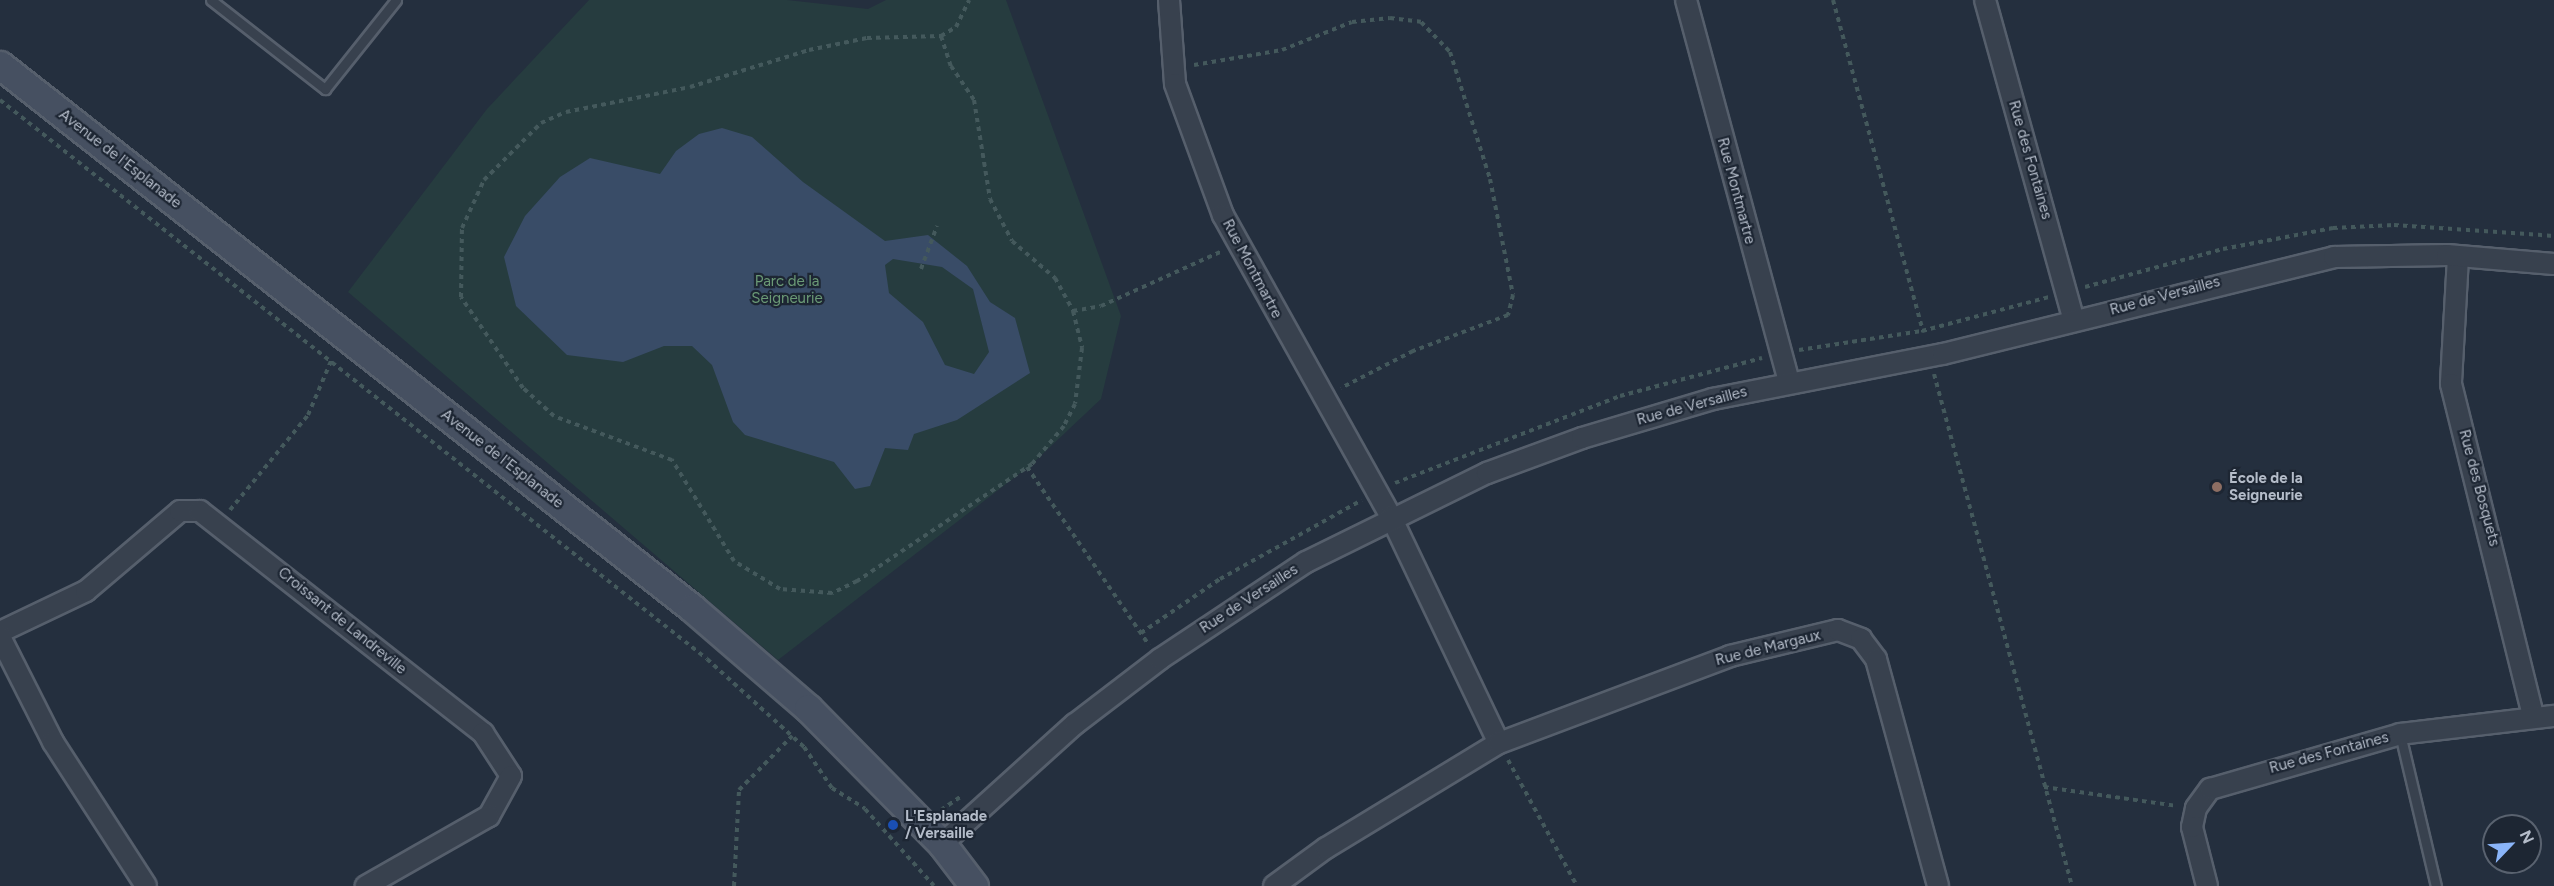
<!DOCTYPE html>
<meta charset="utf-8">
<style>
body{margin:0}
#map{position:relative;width:2554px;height:886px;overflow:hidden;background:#242f3e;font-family:Figtree,sans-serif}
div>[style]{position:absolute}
.green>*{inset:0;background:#263c3f}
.water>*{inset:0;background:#394c67}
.path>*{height:4px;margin-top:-2px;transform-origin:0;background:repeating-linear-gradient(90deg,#44595c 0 4.5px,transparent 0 9px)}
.roads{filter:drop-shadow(2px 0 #565f6c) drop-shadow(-2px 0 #565f6c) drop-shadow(0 2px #565f6c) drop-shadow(0 -2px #565f6c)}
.lane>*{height:9px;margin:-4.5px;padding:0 4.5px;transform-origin:4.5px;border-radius:4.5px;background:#38414e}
.street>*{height:20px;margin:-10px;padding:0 10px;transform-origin:10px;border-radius:10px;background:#38414e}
.secondary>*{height:27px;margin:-13.5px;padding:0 13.5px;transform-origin:13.5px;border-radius:13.5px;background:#465061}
.dots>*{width:16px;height:16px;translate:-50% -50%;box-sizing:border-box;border:3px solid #1d2633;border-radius:50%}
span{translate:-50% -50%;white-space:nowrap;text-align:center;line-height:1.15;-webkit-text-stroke:4.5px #1d2633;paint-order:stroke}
.street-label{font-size:15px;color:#b4bcc9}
.park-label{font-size:15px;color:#6b9a76}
.poi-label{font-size:15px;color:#b4bcc9;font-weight:700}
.left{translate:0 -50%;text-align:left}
.north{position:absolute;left:2482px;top:814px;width:60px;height:60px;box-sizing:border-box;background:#1d2633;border:2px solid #59626f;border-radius:50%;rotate:65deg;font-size:16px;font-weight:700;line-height:24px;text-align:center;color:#b4bcc9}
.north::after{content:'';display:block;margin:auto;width:21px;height:27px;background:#8ab4f8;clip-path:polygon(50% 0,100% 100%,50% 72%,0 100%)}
</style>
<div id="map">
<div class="green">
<i style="clip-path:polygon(589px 0,787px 0,868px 9px,886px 0,1006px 0,1121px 316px,1101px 399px,1032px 464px,778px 660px,348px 292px,487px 109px)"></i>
</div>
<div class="water">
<i style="clip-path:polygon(evenodd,722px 128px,752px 137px,803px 182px,885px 241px,928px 235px,967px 266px,990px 302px,1015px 318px,1030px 373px,957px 420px,914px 434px,908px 450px,885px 448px,870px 486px,855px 489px,834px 462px,745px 435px,733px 422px,712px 365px,692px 346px,664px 346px,623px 362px,567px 355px,516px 306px,504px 257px,525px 216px,560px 177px,590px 158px,660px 174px,676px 151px,699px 134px,722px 128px,893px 259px,942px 267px,973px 289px,989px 352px,974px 374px,945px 365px,923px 322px,889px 293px,885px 265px,893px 259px)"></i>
</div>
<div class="path">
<i style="left:1833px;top:0;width:344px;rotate:74.8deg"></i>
<i style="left:941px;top:36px;width:32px;rotate:72deg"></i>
<i style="left:951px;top:66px;width:41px;rotate:55.9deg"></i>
<i style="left:974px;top:100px;width:100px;rotate:80.8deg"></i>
<i style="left:990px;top:199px;width:47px;rotate:62.4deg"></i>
<i style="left:1012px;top:241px;width:57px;rotate:40.7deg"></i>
<i style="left:1055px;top:278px;width:38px;rotate:61deg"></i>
<i style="left:1073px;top:311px;width:38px;rotate:76deg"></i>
<i style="left:1082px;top:348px;width:56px;rotate:97.1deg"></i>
<i style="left:1075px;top:404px;width:25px;rotate:117deg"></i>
<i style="left:1064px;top:426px;width:50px;rotate:130.1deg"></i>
<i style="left:1032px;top:464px;width:211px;rotate:146.2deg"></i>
<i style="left:857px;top:581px;width:28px;rotate:154deg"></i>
<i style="left:832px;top:593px;width:52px;rotate:-175.6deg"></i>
<i style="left:780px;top:589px;width:54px;rotate:-148.7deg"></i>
<i style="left:734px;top:561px;width:119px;rotate:-121.5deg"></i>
<i style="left:672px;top:460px;width:126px;rotate:-159.6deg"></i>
<i style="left:554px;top:416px;width:42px;rotate:-137.9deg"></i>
<i style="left:523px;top:388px;width:110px;rotate:-124.3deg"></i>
<i style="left:461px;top:297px;width:69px;rotate:-89.2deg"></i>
<i style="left:462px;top:228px;width:53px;rotate:-65.4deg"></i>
<i style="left:484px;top:180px;width:81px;rotate:-45deg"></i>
<i style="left:541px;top:123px;width:27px;rotate:-24deg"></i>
<i style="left:566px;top:112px;width:126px;rotate:-11.4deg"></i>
<i style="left:690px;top:87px;width:125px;rotate:-17.3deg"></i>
<i style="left:809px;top:50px;width:59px;rotate:-11.7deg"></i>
<i style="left:867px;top:38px;width:74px;rotate:-1.5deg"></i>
<i style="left:941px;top:36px;width:17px;rotate:-31deg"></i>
<i style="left:956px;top:27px;width:30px;rotate:-64deg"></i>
<i style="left:1194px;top:65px;width:89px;rotate:-9.7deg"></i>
<i style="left:1282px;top:50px;width:75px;rotate:-21.8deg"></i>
<i style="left:1352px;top:22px;width:38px;rotate:-6deg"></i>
<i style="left:1390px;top:18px;width:31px;rotate:7deg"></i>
<i style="left:1421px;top:22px;width:42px;rotate:46deg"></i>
<i style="left:1450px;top:52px;width:133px;rotate:72.5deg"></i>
<i style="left:1490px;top:179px;width:118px;rotate:78.8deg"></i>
<i style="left:1513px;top:295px;width:21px;rotate:104deg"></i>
<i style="left:1508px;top:315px;width:102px;rotate:159.2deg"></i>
<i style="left:1413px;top:351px;width:81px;rotate:152.8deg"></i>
<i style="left:0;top:100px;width:901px;rotate:38.33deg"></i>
<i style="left:707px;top:659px;width:131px;rotate:42.2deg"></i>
<i style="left:804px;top:747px;width:50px;rotate:55.7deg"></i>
<i style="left:832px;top:788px;width:39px;rotate:32deg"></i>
<i style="left:865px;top:809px;width:103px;rotate:48.1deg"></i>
<i style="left:921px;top:269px;width:46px;rotate:-69.6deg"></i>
<i style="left:2085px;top:287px;width:143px;rotate:-15.4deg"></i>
<i style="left:2223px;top:249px;width:112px;rotate:-10.8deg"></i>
<i style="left:2333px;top:228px;width:61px;rotate:-2.8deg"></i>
<i style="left:2394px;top:225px;width:160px;rotate:3.9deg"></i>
<i style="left:1073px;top:311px;width:28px;rotate:-10deg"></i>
<i style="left:1101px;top:306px;width:133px;rotate:-24.4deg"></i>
<i style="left:1799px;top:350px;width:124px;rotate:-8.8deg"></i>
<i style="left:1922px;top:331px;width:131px;rotate:-15deg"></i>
<i style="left:1934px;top:374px;width:530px;rotate:74.92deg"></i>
<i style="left:1027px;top:467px;width:216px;rotate:55.6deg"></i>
<i style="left:1395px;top:483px;width:241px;rotate:-21.1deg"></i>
<i style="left:1620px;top:396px;width:147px;rotate:-15deg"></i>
<i style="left:230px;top:510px;width:123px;rotate:-50.6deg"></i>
<i style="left:308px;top:415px;width:59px;rotate:-66.9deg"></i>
<i style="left:1141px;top:633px;width:96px;rotate:-34.4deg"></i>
<i style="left:1220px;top:579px;width:162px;rotate:-29.1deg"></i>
<i style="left:1508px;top:760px;width:144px;rotate:61.3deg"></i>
<i style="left:2044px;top:787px;width:134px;rotate:8.1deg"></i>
<i style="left:941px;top:810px;width:25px;rotate:-34deg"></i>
<i style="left:734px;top:886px;width:96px;rotate:-87deg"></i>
<i style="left:739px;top:790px;width:76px;rotate:-45.5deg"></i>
</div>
<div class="roads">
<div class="lane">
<i style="left:211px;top:0;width:145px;rotate:38deg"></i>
<i style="left:325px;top:89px;width:114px;rotate:-51.4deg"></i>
<i style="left:2400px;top:734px;width:156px;rotate:76.7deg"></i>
</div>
<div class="street">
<i style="left:1169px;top:0;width:84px;rotate:85.9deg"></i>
<i style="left:1175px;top:84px;width:140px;rotate:69.9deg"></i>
<i style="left:1223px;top:215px;width:346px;rotate:60.9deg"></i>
<i style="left:1391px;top:517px;width:250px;rotate:64.5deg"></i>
<i style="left:1686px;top:0;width:395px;rotate:74.9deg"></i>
<i style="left:1985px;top:0;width:332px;rotate:74.5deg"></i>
<i style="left:2458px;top:257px;width:127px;rotate:93.2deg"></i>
<i style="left:2451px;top:384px;width:342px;rotate:76.1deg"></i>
<i style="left:0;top:632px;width:95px;rotate:-25.5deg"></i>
<i style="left:86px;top:591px;width:123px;rotate:-40.4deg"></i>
<i style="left:180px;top:511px;width:20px"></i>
<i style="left:200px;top:511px;width:360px;rotate:38.1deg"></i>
<i style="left:483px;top:733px;width:51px;rotate:56.9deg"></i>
<i style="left:511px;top:776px;width:46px;rotate:118.8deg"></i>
<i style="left:489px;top:816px;width:142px;rotate:150.4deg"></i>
<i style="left:0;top:637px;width:118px;rotate:63.2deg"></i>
<i style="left:53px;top:742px;width:171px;rotate:57.1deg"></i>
<i style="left:942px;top:844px;width:179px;rotate:-42.1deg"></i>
<i style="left:1075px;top:724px;width:107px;rotate:-37.4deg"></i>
<i style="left:1160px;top:659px;width:175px;rotate:-33.6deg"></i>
<i style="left:1306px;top:562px;width:202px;rotate:-26.2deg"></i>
<i style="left:1487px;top:473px;width:101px;rotate:-20.2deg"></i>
<i style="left:1582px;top:438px;width:137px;rotate:-16.6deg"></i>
<i style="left:1713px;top:399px;width:234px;rotate:-11.1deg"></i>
<i style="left:1943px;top:354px;width:403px;rotate:-13.9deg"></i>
<i style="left:2334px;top:257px;width:113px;rotate:-1deg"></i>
<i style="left:2447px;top:255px;width:107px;rotate:4.8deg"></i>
<i style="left:1274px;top:886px;width:64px;rotate:-36.2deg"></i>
<i style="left:1326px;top:848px;width:202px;rotate:-31.3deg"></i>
<i style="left:1499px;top:743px;width:247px;rotate:-20.6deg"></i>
<i style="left:1730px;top:656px;width:111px;rotate:-13.5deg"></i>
<i style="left:1838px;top:630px;width:25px;rotate:21deg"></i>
<i style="left:1861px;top:639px;width:25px;rotate:53deg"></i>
<i style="left:1876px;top:659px;width:235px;rotate:74.7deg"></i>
<i style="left:2207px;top:886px;width:61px;rotate:-104.3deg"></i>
<i style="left:2192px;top:827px;width:19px;rotate:-78deg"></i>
<i style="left:2196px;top:808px;width:24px;rotate:-54deg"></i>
<i style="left:2210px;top:789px;width:198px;rotate:-16.1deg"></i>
<i style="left:2400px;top:734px;width:155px;rotate:-6.7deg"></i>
</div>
<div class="secondary">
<i style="left:0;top:65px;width:880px;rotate:38.12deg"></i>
<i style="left:692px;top:608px;width:153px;rotate:40.8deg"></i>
<i style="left:808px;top:708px;width:191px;rotate:45.4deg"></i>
<i style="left:942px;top:844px;width:53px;rotate:52.7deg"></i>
</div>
</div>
<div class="dots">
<i style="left:2217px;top:487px;background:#8d6e63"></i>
<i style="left:893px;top:825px;background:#1a4fb4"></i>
</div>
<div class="street-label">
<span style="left:120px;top:159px;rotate:38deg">Avenue de l'Esplanade</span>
<span style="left:2030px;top:160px;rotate:74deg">Rue des Fontaines</span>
<span style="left:1736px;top:191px;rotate:75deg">Rue Montmartre</span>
<span style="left:1252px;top:269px;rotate:62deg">Rue Montmartre</span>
<span style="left:2165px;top:296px;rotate:-15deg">Rue de Versailles</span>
<span style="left:1692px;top:406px;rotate:-15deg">Rue de Versailles</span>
<span style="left:502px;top:459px;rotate:38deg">Avenue de l'Esplanade</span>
<span style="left:2479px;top:488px;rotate:75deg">Rue des Bosquets</span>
<span style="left:1249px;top:599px;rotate:-33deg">Rue de Versailles</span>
<span style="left:342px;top:621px;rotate:39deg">Croissant de Landreville</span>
<span style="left:1768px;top:648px;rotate:-14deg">Rue de Margaux</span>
<span style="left:2329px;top:753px;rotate:-15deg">Rue des Fontaines</span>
</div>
<div class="park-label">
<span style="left:787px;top:290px">Parc de la<br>Seigneurie</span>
</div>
<div class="poi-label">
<span class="left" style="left:2229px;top:487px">École de la<br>Seigneurie</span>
<span class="left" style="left:905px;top:825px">L'Esplanade<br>/ Versaille</span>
</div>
<div class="north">N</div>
</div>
